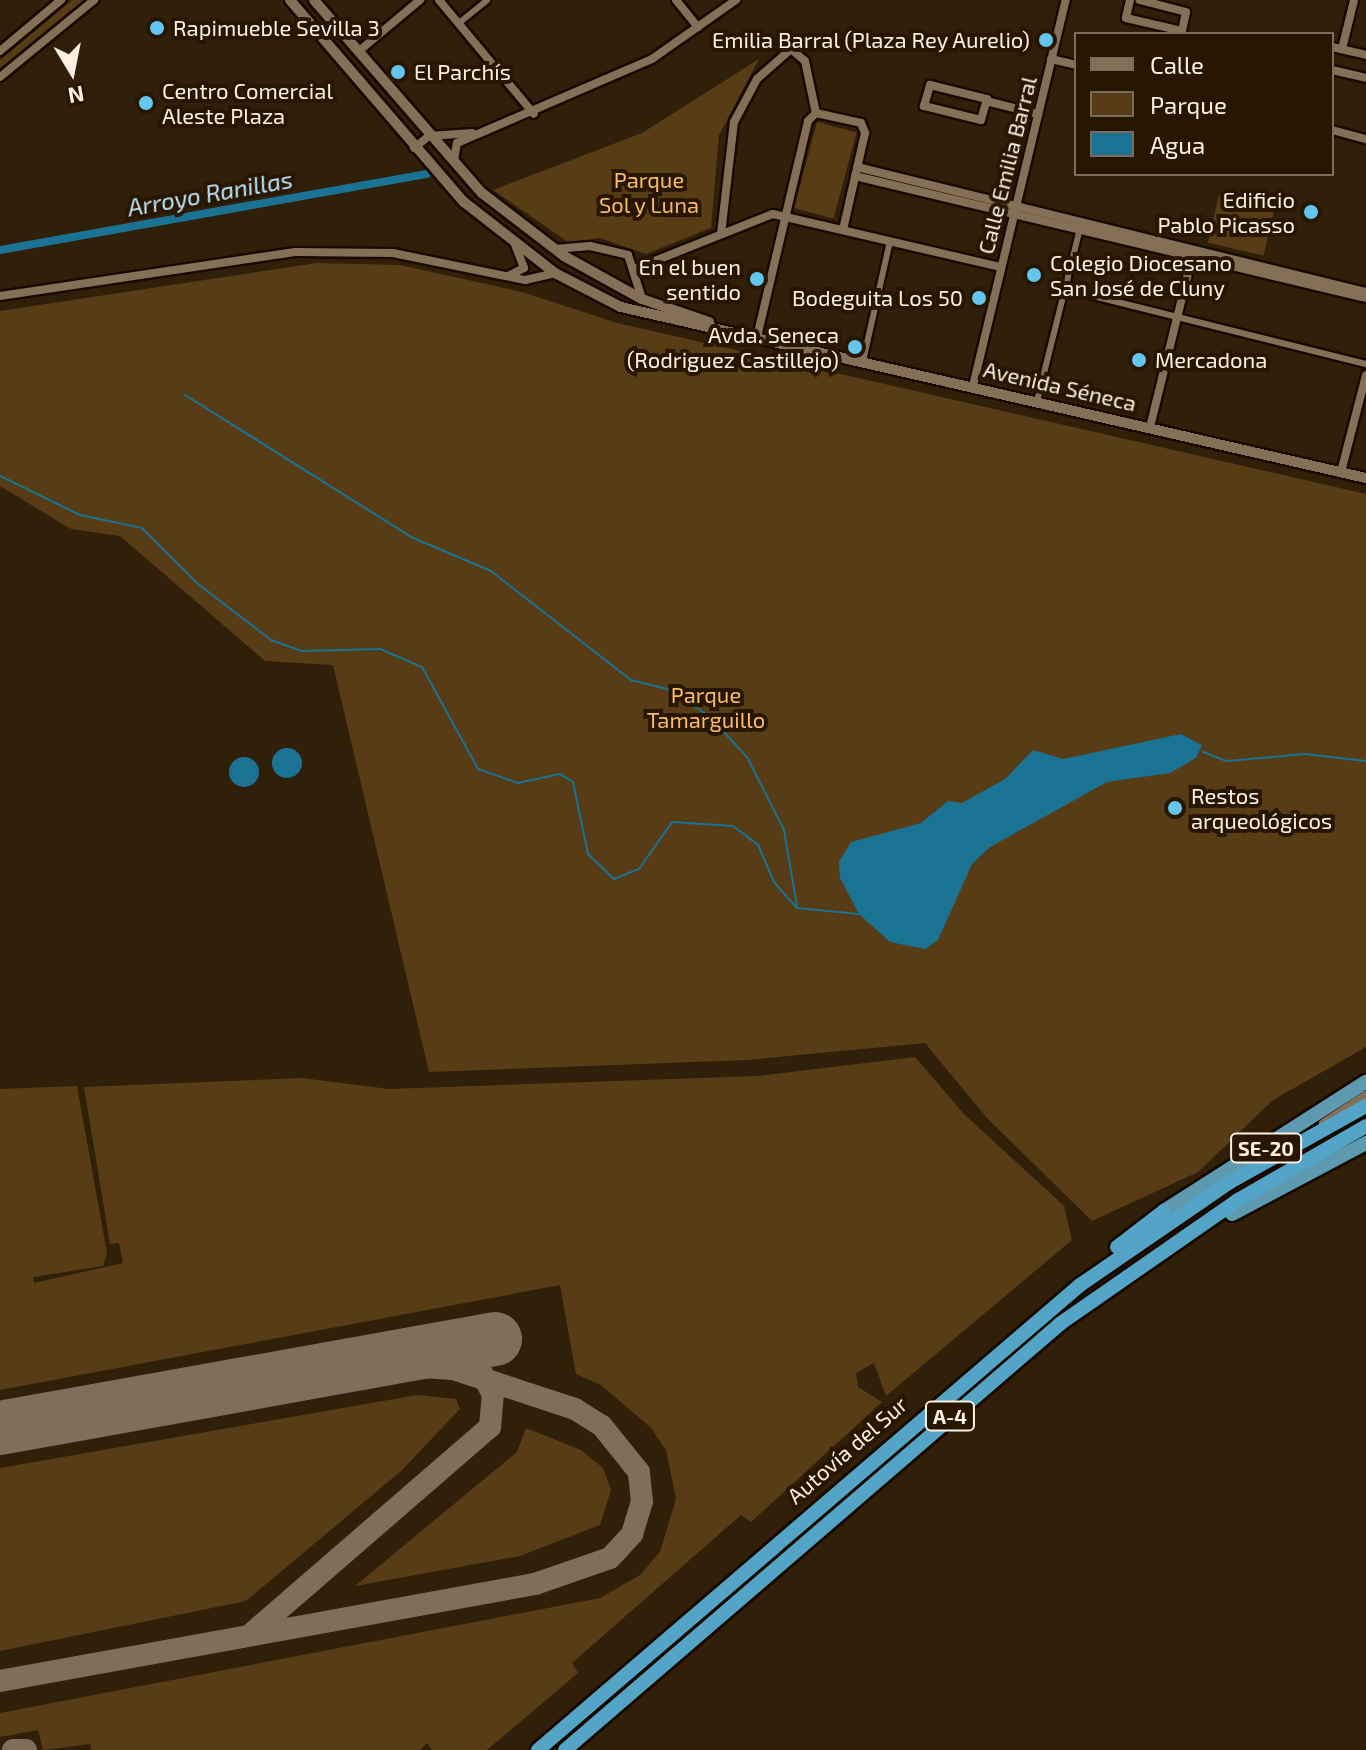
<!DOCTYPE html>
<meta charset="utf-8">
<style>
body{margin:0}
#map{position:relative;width:1366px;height:1750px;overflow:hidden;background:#312009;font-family:"Exo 2",sans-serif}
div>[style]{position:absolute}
.green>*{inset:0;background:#573c16;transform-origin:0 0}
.water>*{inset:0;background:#1a7393}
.round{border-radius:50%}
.stream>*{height:2px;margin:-1px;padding:0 1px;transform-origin:1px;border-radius:1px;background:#1a7393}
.canal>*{height:8px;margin:-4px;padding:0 4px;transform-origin:4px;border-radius:4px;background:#1a7393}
.taxiway>*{height:22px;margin:-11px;padding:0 11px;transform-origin:11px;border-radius:11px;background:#7e6e5a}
.runway>*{height:54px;margin:-27px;padding:0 27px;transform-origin:27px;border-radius:27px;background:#7e6e5a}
.roads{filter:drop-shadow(2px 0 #180900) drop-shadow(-2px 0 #180900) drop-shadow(0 2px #180900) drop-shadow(0 -2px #180900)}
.pedestrian>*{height:6px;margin:-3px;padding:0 3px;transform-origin:3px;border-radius:3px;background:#846f57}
.minor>*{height:8px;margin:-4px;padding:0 4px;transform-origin:4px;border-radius:4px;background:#846f57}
.tertiary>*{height:10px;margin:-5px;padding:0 5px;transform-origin:5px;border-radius:5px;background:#846f57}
.trunk>*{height:14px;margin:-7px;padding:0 7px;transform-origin:7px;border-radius:7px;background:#5d9ab0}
.motorway>*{height:14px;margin:-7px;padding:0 7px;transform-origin:7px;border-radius:7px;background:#53a4c7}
.dots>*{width:22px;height:22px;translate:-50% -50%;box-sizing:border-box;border:4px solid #271601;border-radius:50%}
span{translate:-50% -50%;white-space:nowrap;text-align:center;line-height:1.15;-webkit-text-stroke:8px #271601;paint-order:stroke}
.shield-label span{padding:2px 6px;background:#271601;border:2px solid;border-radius:6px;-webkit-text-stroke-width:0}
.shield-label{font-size:20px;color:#fcf0e2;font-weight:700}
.poi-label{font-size:22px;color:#fcf0e2}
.left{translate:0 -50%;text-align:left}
.right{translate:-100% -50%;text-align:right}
.street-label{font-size:22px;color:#fcf0e2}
.park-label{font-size:22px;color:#f9bb68}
.water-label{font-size:24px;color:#bee6f9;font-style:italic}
.legend{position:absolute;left:1074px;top:32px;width:260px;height:144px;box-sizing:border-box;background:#271601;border:2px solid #7c6d5b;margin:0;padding:10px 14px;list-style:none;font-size:24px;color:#fcf0e2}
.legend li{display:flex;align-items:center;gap:16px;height:40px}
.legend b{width:40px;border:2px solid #7c6d5b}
.north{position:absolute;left:32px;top:32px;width:80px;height:80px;-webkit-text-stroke:6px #271601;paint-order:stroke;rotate:170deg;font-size:22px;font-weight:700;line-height:32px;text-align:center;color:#fcf0e2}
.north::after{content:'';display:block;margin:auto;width:28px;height:36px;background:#fcf0e2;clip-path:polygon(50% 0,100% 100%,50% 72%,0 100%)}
</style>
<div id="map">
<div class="green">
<i style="clip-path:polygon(72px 0,85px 0,0 70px,0 60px)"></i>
<i style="clip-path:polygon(759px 59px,719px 135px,711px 228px,646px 254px,600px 238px,568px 242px,493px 190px,642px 133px)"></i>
<i style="left:817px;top:122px;width:41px;height:89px;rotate:15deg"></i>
<i style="left:1219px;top:195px;width:57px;height:49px;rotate:13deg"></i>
<i style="clip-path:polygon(317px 263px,400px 265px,522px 292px,617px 323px,1366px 494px,1366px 1047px,1273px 1100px,1198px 1172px,1092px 1221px,987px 1118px,925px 1043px,747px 1060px,429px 1072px,333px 665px,265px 661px,120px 536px,71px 529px,0 486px,0 311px)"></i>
<i style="clip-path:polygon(915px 1057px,964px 1114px,1064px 1206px,1072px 1240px,886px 1396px,874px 1363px,856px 1373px,858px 1387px,882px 1402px,751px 1522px,741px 1515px,572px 1663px,578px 1673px,487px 1750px,432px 1750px,427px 1743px,420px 1750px,91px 1750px,90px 1744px,43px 1750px,38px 1730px,0 1737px,0 1713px,600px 1598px,640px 1575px,660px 1552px,676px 1499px,666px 1450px,651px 1428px,601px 1385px,576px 1374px,560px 1285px,0 1390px,0 1089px,77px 1086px,107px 1253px,103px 1266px,33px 1277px,34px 1283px,123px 1263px,119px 1243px,110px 1244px,84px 1087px,302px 1078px,389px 1089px,757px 1076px)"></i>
<i style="clip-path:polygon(417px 1395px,456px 1399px,460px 1409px,401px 1471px,246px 1601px,0 1651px,0 1468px)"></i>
<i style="clip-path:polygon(526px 1428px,581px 1450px,603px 1468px,611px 1490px,600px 1525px,520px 1556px,355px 1586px,517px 1452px)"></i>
</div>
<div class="water">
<i style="clip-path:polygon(1181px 734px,1202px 745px,1196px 758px,1170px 773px,1107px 782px,990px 847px,972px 864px,938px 940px,925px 949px,890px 942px,859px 914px,840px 878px,839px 862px,851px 842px,921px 823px,948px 801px,962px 803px,1005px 779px,1033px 750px,1063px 759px)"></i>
<i class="round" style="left:272px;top:748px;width:30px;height:30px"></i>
<i class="round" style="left:229px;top:757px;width:30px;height:30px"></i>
</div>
<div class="stream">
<i style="left:185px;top:395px;width:267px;rotate:32.1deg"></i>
<i style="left:411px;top:537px;width:87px;rotate:23deg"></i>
<i style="left:491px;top:571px;width:177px;rotate:37.9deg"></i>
<i style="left:631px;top:680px;width:37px;rotate:14deg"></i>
<i style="left:667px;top:689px;width:50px;rotate:32.7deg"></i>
<i style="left:709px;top:716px;width:56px;rotate:47.2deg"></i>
<i style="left:747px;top:757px;width:82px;rotate:63.1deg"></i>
<i style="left:784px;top:830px;width:78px;rotate:80.4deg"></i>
<i style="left:0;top:476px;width:89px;rotate:26deg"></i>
<i style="left:80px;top:515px;width:63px;rotate:11.8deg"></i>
<i style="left:142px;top:528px;width:79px;rotate:45deg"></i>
<i style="left:198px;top:584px;width:92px;rotate:37.5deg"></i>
<i style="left:271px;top:640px;width:33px;rotate:20deg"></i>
<i style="left:302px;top:651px;width:78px;rotate:-1.5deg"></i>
<i style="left:380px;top:649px;width:46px;rotate:23.2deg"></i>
<i style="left:422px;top:667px;width:116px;rotate:61.2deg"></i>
<i style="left:478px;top:769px;width:42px;rotate:19.3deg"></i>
<i style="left:518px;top:783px;width:43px;rotate:-12.1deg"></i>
<i style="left:560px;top:774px;width:15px;rotate:32deg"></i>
<i style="left:573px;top:782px;width:74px;rotate:78.2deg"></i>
<i style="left:588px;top:854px;width:36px;rotate:44deg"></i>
<i style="left:614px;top:879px;width:27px;rotate:-22deg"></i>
<i style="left:639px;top:869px;width:57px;rotate:-54.9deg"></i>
<i style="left:672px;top:822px;width:61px;rotate:3.8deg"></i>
<i style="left:733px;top:826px;width:31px;rotate:37deg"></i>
<i style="left:758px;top:845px;width:40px;rotate:66.6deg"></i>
<i style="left:774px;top:882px;width:35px;rotate:49deg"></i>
<i style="left:797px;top:908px;width:62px;rotate:5.5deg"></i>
<i style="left:1203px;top:752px;width:26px;rotate:21deg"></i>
<i style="left:1227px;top:761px;width:78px;rotate:-5.1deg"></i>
<i style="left:1305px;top:754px;width:61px;rotate:6.5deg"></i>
</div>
<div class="canal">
<i style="left:0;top:250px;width:434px;rotate:-10.1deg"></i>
</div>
<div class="taxiway">
<i style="left:252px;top:1633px;width:315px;rotate:-40.9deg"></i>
<i style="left:490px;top:1427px;width:32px;rotate:-85deg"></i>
<i style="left:493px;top:1395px;width:42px;rotate:-116.6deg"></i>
<i style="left:474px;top:1357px;width:19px;rotate:-152deg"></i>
<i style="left:457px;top:1348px;width:45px;rotate:172.4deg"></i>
<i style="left:0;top:1681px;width:544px;rotate:-10.28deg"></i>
<i style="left:535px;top:1584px;width:79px;rotate:-19.1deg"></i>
<i style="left:610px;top:1558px;width:33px;rotate:-47deg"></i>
<i style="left:632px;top:1534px;width:34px;rotate:-73deg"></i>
<i style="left:642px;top:1502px;width:30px;rotate:-96deg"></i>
<i style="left:639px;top:1472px;width:59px;rotate:-128.8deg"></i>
<i style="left:602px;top:1426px;width:32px;rotate:-148deg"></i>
<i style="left:575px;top:1409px;width:128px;rotate:-161.8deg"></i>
<i style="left:453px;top:1369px;width:93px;rotate:-176.3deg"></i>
<i style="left:13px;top:1750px;width:13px"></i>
</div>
<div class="runway">
<i style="left:0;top:1428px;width:503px;rotate:-10.19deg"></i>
</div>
<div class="roads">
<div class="pedestrian">
<i style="left:459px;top:23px;width:36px;rotate:-39deg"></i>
<i style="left:1065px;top:289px;width:310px;rotate:14deg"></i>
<i style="left:863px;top:361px;width:123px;rotate:-77.3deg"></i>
<i style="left:1037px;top:401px;width:178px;rotate:-76deg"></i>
</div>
<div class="minor">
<i style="left:439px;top:0;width:148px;rotate:50.2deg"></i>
<i style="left:676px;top:0;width:35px;rotate:51deg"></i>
<i style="left:1130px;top:0;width:18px;rotate:103deg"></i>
<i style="left:1126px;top:18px;width:57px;rotate:13.1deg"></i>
<i style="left:1182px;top:31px;width:19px;rotate:-78deg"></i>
<i style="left:1186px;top:12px;width:48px;rotate:-165.4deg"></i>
<i style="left:1332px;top:47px;width:35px;rotate:13deg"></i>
<i style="left:1342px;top:49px;width:50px;rotate:-76.2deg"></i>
<i style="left:0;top:51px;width:80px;rotate:-39.9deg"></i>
<i style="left:359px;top:51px;width:80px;rotate:-39.9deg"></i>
<i style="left:1051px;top:59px;width:26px;rotate:13deg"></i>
<i style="left:1332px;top:70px;width:35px;rotate:13deg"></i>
<i style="left:0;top:77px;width:122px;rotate:-39.3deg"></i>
<i style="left:930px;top:85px;width:59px;rotate:13.8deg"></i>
<i style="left:987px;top:99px;width:22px;rotate:106deg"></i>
<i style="left:981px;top:120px;width:59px;rotate:-166.2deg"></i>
<i style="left:924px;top:106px;width:22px;rotate:-74deg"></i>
<i style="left:986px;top:101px;width:54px;rotate:14deg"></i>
<i style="left:816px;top:113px;width:46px;rotate:12.5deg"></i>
<i style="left:861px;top:123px;width:11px;rotate:68deg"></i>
<i style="left:865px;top:133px;width:99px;rotate:102.8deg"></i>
<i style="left:1332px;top:130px;width:35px;rotate:15deg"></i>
<i style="left:414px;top:148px;width:19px;rotate:-39deg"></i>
<i style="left:429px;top:136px;width:43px;rotate:-4deg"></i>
<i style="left:454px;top:161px;width:18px;rotate:-81deg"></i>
<i style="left:457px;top:143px;width:212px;rotate:-23.3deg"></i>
<i style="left:652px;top:59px;width:103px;rotate:-35.1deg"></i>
<i style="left:857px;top:167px;width:524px;rotate:13.8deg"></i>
<i style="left:855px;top:176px;width:525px;rotate:13.43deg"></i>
<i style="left:721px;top:234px;width:113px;rotate:-83.4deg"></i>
<i style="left:734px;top:122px;width:49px;rotate:-61.9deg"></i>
<i style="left:757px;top:79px;width:45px;rotate:-41.4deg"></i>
<i style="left:791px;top:49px;width:18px;rotate:41deg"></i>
<i style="left:805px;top:61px;width:53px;rotate:78.1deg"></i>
<i style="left:555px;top:249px;width:35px;rotate:-5deg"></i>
<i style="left:590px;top:246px;width:39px;rotate:13deg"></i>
<i style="left:628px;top:255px;width:46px;rotate:72.3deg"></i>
<i style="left:637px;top:268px;width:146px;rotate:-21.7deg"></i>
<i style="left:773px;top:214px;width:234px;rotate:13.1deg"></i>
<i style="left:508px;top:276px;width:18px;rotate:-27deg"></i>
<i style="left:524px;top:268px;width:25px;rotate:-111deg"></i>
<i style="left:0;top:296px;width:298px;rotate:-8.5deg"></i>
<i style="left:295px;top:252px;width:98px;rotate:0.6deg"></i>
<i style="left:393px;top:253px;width:135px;rotate:11.6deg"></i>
<i style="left:525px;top:280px;width:31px;rotate:-13deg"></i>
<i style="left:757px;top:337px;width:222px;rotate:-76.7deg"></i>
<i style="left:808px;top:121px;width:11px;rotate:-45deg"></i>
<i style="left:973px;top:386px;width:397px;rotate:-76.5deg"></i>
<i style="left:1150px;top:427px;width:179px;rotate:-76.1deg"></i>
<i style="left:1341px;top:472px;width:100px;rotate:-75.5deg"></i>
<i style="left:1323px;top:1123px;width:51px;rotate:-33.1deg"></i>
</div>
<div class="tertiary">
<i style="left:290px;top:0;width:267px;rotate:49.3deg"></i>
<i style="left:464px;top:202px;width:115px;rotate:38deg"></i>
<i style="left:555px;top:273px;width:74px;rotate:27.3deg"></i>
<i style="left:621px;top:307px;width:764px;rotate:12.93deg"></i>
<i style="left:314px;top:0;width:256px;rotate:49deg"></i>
<i style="left:482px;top:193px;width:103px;rotate:37.5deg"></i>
<i style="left:564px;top:256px;width:89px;rotate:28.9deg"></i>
<i style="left:642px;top:299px;width:71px;rotate:18.9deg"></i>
</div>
<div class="trunk">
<i style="left:1164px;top:1211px;width:240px;rotate:-32.6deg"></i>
<i style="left:1232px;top:1214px;width:152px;rotate:-27.9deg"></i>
</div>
<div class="motorway">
<i style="left:1117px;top:1247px;width:59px;rotate:-37.5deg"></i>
<i style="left:538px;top:1750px;width:714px;rotate:-40.63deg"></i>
<i style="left:1080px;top:1285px;width:182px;rotate:-34.5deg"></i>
<i style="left:1230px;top:1182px;width:156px;rotate:-29.2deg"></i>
<i style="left:565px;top:1750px;width:654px;rotate:-40.72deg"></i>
<i style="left:1061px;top:1323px;width:216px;rotate:-34.8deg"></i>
<i style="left:1238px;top:1200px;width:148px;rotate:-30deg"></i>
</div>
</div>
<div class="dots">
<i style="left:157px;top:28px;background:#64c5ee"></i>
<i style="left:1046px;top:40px;background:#64c5ee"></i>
<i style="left:398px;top:72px;background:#64c5ee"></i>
<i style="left:146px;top:103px;background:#64c5ee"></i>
<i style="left:1311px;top:212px;background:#64c5ee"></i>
<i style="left:1034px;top:275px;background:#64c5ee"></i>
<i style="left:757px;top:279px;background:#64c5ee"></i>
<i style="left:979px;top:298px;background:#64c5ee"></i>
<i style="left:855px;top:347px;background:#64c5ee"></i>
<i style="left:1139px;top:360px;background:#64c5ee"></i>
<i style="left:1175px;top:808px;background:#64c5ee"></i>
</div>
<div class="shield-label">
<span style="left:1266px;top:1148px">SE-20</span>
<span style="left:950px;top:1416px">A-4</span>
</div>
<div class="poi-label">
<span class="left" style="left:173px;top:28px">Rapimueble Sevilla 3</span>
<span class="right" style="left:1030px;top:40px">Emilia Barral (Plaza Rey Aurelio)</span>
<span class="left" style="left:414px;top:72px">El Parchís</span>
<span class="left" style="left:162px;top:103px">Centro Comercial<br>Aleste Plaza</span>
<span class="right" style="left:1295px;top:212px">Edificio<br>Pablo Picasso</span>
<span class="left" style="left:1050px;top:275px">Colegio Diocesano<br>San José de Cluny</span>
<span class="right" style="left:741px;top:279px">En el buen<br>sentido</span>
<span class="right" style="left:963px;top:298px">Bodeguita Los 50</span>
<span class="right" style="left:839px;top:347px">Avda. Seneca<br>(Rodriguez Castillejo)</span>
<span class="left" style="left:1155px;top:360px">Mercadona</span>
<span class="left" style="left:1191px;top:808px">Restos<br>arqueológicos</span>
</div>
<div class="street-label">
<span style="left:1007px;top:165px;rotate:-76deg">Calle Emilia Barral</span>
<span style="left:1060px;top:386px;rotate:13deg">Avenida Séneca</span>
<span style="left:847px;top:1450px;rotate:-41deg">Autovía del Sur</span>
</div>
<div class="park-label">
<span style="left:649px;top:192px">Parque<br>Sol y Luna</span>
<span style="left:706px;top:707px">Parque<br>Tamarguillo</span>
</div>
<div class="water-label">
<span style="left:210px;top:193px;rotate:-10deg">Arroyo Ranillas</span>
</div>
<ul class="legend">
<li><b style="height:10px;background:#846f57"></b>Calle</li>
<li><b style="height:22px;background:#573c16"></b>Parque</li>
<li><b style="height:22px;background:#1a7393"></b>Agua</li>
</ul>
<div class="north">N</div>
</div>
